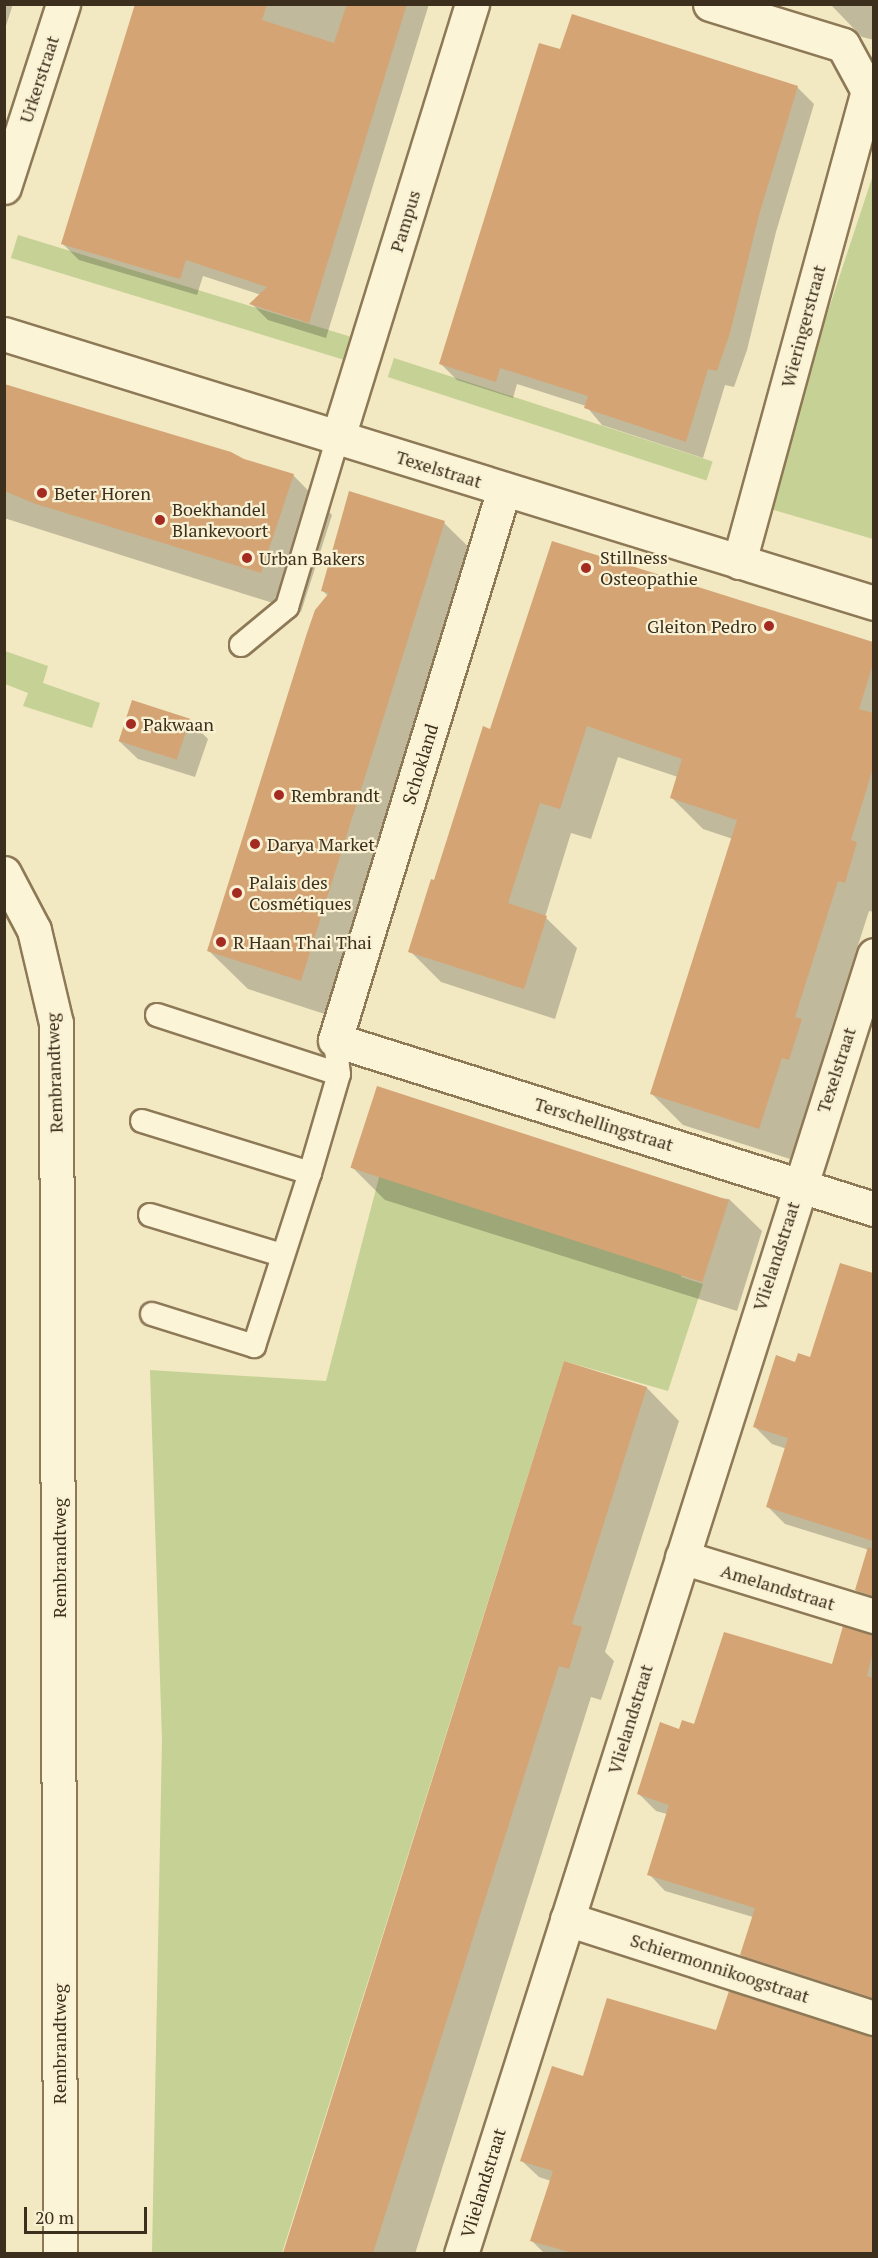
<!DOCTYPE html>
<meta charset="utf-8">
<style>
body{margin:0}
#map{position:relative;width:878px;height:2258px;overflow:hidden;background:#f2e8c2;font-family:"PT Serif",serif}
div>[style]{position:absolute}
.green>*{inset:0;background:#c5d195;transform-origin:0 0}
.shadow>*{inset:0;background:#0003}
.building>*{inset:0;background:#d4a475;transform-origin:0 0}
.roads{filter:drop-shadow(2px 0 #8e7957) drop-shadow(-2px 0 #8e7957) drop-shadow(0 2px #8e7957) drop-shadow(0 -2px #8e7957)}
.lane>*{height:22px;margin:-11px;padding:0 11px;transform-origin:11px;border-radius:11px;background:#fcf4d7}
.street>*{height:33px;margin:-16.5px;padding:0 16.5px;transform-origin:16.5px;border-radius:16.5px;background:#fcf4d7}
.secondary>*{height:33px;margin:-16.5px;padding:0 16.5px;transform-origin:16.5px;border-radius:16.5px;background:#fcf4d7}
.dots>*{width:16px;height:16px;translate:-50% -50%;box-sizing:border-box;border:3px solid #f9f1d3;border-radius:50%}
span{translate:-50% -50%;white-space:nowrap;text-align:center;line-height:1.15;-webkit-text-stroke:4.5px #f9f1d3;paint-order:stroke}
.street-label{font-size:18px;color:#3d2f1d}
.poi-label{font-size:18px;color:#3d2f1d}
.left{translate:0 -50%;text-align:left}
.right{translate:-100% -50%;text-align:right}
.frame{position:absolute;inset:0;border:6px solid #3d2f1d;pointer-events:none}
.scale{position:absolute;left:24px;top:2207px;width:123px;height:27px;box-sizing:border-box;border:3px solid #3d2f1d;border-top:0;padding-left:8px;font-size:18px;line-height:21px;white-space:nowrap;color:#3d2f1d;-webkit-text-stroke:4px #f9f1d3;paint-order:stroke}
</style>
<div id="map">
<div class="green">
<i style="clip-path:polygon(873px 175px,873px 539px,767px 508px,797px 405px)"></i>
<i style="left:18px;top:235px;width:347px;height:24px;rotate:17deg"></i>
<i style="left:394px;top:358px;width:335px;height:20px;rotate:18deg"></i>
<i style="clip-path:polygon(5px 651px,48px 666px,43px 683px,100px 703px,92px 728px,23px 706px,28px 693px,5px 684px)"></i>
<i style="clip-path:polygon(400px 1097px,682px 1273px,681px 1277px,703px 1284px,668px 1391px,564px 1361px,282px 2253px,152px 2253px,162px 1740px,150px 1370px,326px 1381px)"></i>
</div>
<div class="shadow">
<i style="clip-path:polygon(4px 4px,13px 4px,4px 32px)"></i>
<i style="clip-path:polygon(137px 4px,429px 4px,326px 338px,268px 320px,252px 304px,261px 295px,203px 276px,197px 295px,79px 260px,63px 244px)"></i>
<i style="clip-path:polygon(830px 4px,874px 4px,874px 40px,862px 37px)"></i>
<i style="clip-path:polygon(561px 51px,797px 87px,814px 104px,776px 232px,747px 350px,734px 387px,725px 385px,703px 458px,602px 425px,586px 406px,517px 384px,513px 398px,457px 380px,440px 363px)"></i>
<i style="clip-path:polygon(4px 384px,293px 475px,332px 515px,301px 612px,4px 518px)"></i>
<i style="clip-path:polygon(444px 523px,483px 561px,340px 1019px,248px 989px,209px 951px,328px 596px,322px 590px)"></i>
<i style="clip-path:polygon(553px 543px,874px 643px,874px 912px,869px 911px,826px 1045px,832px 1051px,820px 1090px,813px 1088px,790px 1159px,683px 1125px,652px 1094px,733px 839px,703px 829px,672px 798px,678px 777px,618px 757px,591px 839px,571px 833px,545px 917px,577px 948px,555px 1019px,441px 982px,410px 951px,491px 730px)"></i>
<i style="clip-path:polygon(189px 720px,208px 739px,195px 777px,138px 759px,119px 741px)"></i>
<i style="clip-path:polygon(353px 1168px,729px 1199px,762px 1231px,737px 1311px,385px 1200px)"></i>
<i style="clip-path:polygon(840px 1267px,874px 1277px,874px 1607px,856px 1590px,869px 1550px,785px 1524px,768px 1507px,787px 1449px,772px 1444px,755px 1427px,796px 1364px,811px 1359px)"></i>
<i style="clip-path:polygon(565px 1363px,647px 1388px,679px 1421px,605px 1652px,614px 1661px,601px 1700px,591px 1697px,415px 2254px,284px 2254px)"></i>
<i style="clip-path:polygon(844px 1628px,874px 1635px,874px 2009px,759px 1972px,742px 1955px,753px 1917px,665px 1891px,649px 1874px,667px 1814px,656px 1811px,639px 1794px,681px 1730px,833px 1665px)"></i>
<i style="clip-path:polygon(717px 2032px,874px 2037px,874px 2254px,545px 2254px,532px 2241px,551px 2181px,539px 2177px,522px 2161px,584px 2078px)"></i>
</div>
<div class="building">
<i style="clip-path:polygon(135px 4px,267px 4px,262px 20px,334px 43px,347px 4px,407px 4px,309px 323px,249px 304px,267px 287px,186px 260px,180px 279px,61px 244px)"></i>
<i style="clip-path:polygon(572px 14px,798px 86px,759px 215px,730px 333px,717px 371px,708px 369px,686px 442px,584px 408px,588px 396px,500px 368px,496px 382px,439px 364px,539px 43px,560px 49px)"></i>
<i style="clip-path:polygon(4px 384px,231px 452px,244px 459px,294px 474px,261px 573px,36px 504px,4px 491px)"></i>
<i style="clip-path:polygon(349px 491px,445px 521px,301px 981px,207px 951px,307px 633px,315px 610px,329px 593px,321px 591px)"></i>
<i style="clip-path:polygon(552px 541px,873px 642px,873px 664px,859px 709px,873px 713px,873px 768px,851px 840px,857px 842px,845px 883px,838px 881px,795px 1017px,802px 1019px,789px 1060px,782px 1058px,759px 1129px,650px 1094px,737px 820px,670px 798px,682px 759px,587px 726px,560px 809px,540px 803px,508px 903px,547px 916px,524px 989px,408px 952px,431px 879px,434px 880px,483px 726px,490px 729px)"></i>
<i style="left:132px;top:700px;width:61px;height:43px;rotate:18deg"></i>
<i style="left:377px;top:1086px;width:370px;height:86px;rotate:18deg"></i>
<i style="clip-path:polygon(840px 1263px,873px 1273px,873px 1541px,766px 1507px,788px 1438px,753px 1427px,776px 1355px,795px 1362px,798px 1353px,810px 1357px)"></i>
<i style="clip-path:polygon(564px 1361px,647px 1387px,572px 1624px,582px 1627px,569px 1669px,559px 1666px,373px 2253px,283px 2253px)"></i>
<i style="clip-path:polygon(868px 1547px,873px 1549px,873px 1596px,855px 1590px)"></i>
<i style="clip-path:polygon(843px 1626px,873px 1634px,873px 1652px,867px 1676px,873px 1678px,873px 1998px,740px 1955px,755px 1908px,647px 1875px,669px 1805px,637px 1794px,660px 1722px,679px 1729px,682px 1720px,694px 1724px,724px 1632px,832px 1664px)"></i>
<i style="clip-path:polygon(729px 1991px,873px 2036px,873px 2253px,573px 2253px,530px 2241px,553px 2171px,520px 2161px,552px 2066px,583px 2076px,607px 1998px,716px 2030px)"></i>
</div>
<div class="roads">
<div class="lane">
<i style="left:241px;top:645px;width:60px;rotate:-39.6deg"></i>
<i style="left:287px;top:607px;width:177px;rotate:-73.3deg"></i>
<i style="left:157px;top:1015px;width:191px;rotate:18deg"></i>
<i style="left:142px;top:1121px;width:176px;rotate:17.2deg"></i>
<i style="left:150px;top:1215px;width:138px;rotate:16.9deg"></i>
<i style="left:152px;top:1314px;width:107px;rotate:17.4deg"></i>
<i style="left:254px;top:1346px;width:182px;rotate:-72.1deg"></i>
<i style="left:310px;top:1173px;width:103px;rotate:-73.7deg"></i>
<i style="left:339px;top:1074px;width:34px;rotate:-97deg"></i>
</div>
<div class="street">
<i style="left:710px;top:4px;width:139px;rotate:17.1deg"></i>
<i style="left:843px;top:45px;width:52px;rotate:61.5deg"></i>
<i style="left:868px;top:91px;width:6px;rotate:9deg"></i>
<i style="left:4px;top:187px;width:192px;rotate:-72.1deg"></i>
<i style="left:4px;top:334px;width:911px;rotate:17.18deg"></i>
<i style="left:338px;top:437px;width:453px;rotate:-72.8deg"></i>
<i style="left:504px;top:489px;width:576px;rotate:107.05deg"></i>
<i style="left:335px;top:1040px;width:565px;rotate:17.41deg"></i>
<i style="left:739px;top:562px;width:488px;rotate:-74.7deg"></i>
<i style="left:682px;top:1557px;width:201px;rotate:17.1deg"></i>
<i style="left:567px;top:1919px;width:323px;rotate:17.9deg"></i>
<i style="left:461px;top:2254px;width:1363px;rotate:-72.36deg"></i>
</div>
<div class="secondary">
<i style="left:4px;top:873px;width:64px;rotate:62.2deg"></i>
<i style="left:34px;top:930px;width:96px;rotate:76.7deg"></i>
<i style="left:56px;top:1023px;width:1231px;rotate:89.81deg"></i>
</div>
</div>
<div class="dots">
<i style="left:42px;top:493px;background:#a32b22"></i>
<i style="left:160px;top:520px;background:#a32b22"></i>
<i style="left:247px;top:558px;background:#a32b22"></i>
<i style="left:586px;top:568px;background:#a32b22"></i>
<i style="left:769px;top:626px;background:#a32b22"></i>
<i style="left:131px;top:724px;background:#a32b22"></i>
<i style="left:279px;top:795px;background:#a32b22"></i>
<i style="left:255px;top:844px;background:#a32b22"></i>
<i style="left:237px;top:893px;background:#a32b22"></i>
<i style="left:221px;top:942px;background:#a32b22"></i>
</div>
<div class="street-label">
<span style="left:39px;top:79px;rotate:-72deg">Urkerstraat</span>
<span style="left:405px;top:221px;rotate:-73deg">Pampus</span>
<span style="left:803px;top:326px;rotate:-75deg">Wieringerstraat</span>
<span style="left:439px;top:469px;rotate:17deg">Texelstraat</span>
<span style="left:420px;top:764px;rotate:-73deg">Schokland</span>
<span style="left:836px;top:1070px;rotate:-72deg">Texelstraat</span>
<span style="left:54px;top:1073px;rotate:-92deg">Rembrandtweg</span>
<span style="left:604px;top:1124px;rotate:17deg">Terschellingstraat</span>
<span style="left:776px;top:1256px;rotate:-72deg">Vlielandstraat</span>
<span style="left:59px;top:1558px;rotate:-90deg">Rembrandtweg</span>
<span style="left:778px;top:1587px;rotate:17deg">Amelandstraat</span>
<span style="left:630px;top:1719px;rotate:-73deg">Vlielandstraat</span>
<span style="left:720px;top:1968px;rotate:18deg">Schiermonnikoogstraat</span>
<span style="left:59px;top:2044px;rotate:-90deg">Rembrandtweg</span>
<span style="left:483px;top:2183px;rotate:-73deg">Vlielandstraat</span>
</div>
<div class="poi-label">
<span class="left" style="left:54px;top:493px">Beter Horen</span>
<span class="left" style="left:172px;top:520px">Boekhandel<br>Blankevoort</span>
<span class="left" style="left:259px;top:558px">Urban Bakers</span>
<span class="left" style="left:600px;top:568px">Stillness<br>Osteopathie</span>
<span class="right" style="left:757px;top:626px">Gleiton Pedro</span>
<span class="left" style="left:143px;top:724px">Pakwaan</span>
<span class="left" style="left:291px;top:795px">Rembrandt</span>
<span class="left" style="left:267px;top:844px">Darya Market</span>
<span class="left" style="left:249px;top:893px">Palais des<br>Cosmétiques</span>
<span class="left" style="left:233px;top:942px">R Haan Thai Thai</span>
</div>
<div class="frame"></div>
<div class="scale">20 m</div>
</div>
